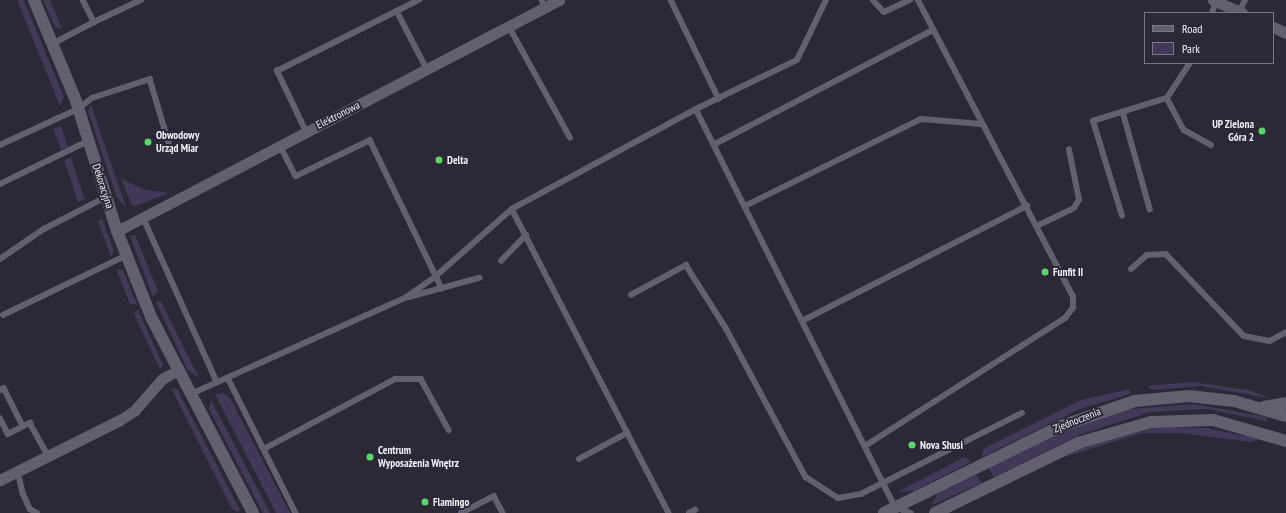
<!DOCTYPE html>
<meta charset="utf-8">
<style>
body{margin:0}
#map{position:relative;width:1286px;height:513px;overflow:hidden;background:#2c2836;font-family:"PT Sans Narrow",sans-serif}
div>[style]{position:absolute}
.green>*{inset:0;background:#42395a;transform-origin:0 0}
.lane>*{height:5.5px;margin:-2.75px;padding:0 2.75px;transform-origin:2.75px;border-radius:2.75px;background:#635f6f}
.street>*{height:11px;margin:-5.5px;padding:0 5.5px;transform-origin:5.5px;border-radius:5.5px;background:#635f6f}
.secondary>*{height:12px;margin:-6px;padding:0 6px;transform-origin:6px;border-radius:6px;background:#635f6f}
.dots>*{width:11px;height:11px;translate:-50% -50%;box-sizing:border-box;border:2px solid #2c2836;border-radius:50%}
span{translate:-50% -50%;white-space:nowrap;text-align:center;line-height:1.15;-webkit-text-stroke:4px #2c2836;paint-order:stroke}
.street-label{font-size:11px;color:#f0eef7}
.poi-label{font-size:11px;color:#f0eef7;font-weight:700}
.right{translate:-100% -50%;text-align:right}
.left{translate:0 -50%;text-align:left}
.legend{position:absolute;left:1144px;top:12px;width:130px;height:52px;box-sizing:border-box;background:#2c2836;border:1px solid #7a7783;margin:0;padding:5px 7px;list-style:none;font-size:12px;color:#f0eef7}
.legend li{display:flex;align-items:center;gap:8px;height:20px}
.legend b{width:20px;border:1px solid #7a7783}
</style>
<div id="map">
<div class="green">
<i style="clip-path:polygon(17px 0,23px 0,27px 8px,64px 97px,60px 106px)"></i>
<i style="clip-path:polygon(43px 0,50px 0,62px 29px,55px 27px)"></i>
<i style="clip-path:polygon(91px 105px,126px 207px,117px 198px,88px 111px)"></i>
<i style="clip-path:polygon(61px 126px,68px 147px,61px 149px,53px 129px)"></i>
<i style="left:71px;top:158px;width:44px;height:7px;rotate:72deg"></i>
<i style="clip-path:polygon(121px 179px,146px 190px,169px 193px,133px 207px)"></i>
<i style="clip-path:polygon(102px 219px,114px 251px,111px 257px,98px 221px)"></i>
<i style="clip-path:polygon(135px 235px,158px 291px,153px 297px,130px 236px)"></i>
<i style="clip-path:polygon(116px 269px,123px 270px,137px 305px,130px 304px)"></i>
<i style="clip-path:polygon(161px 301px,173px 326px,199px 378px,187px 369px,156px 302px)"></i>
<i style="clip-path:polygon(138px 310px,163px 365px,160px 369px,134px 314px)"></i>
<i style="clip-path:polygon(1192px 382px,1249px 390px,1273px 399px,1201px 386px,1152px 390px,1147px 386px)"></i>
<i style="clip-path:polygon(171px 388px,177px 389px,240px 510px,237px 512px,231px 507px)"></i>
<i style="clip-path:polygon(1130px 389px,1130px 394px,1080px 409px,982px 457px,983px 449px,1081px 400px)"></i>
<i style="clip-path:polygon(224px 393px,231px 400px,290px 513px,276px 513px,215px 394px)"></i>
<i style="clip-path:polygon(211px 400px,244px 463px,270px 513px,263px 513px,209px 409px)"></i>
<i style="clip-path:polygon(1194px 404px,1267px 417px,1266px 421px,1208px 409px,1150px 412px,1079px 435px,994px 477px,988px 468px,1064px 429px,1128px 409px)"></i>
<i style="clip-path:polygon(1158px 427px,1207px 428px,1259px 439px,1251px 442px,1181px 433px,1142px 433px,1061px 458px,1082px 447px)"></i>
<i style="clip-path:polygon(965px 457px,971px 462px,914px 491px,897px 492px)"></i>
<i style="clip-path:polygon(976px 474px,982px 483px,932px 505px,937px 494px)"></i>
</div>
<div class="lane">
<i style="left:83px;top:0;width:25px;rotate:63deg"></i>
<i style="left:94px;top:22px;width:52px;rotate:-25.1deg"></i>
<i style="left:542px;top:0;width:8px;rotate:67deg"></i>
<i style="left:671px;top:0;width:110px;rotate:64.1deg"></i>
<i style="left:873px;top:0;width:16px;rotate:47deg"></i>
<i style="left:884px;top:12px;width:29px;rotate:-25deg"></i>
<i style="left:397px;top:11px;width:25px;rotate:-27deg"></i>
<i style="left:1239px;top:12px;width:13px;rotate:-63deg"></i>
<i style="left:1212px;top:13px;width:12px;rotate:-70deg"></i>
<i style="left:509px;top:26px;width:127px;rotate:61.2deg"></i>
<i style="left:54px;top:43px;width:45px;rotate:-27.7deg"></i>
<i style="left:1167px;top:98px;width:36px;rotate:62deg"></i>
<i style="left:1184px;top:130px;width:31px;rotate:29deg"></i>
<i style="left:696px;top:109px;width:112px;rotate:-25.9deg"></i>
<i style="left:797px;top:60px;width:67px;rotate:-64.2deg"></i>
<i style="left:1123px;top:112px;width:101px;rotate:74.4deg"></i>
<i style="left:306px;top:132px;width:68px;rotate:-115.4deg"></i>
<i style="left:277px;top:71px;width:134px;rotate:-26.6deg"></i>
<i style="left:397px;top:11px;width:65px;rotate:62.7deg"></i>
<i style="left:715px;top:144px;width:246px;rotate:-27.6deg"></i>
<i style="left:0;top:145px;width:86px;rotate:-24.8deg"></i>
<i style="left:78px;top:109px;width:18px;rotate:-38deg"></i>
<i style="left:92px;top:98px;width:61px;rotate:-18.1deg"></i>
<i style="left:150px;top:79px;width:77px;rotate:73.4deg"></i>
<i style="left:280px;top:145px;width:35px;rotate:63deg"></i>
<i style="left:296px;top:176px;width:82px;rotate:-25.9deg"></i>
<i style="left:370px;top:140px;width:165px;rotate:64.1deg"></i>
<i style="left:0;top:184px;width:98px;rotate:-26deg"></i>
<i style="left:745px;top:206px;width:196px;rotate:-26.3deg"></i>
<i style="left:921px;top:119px;width:60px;rotate:4.8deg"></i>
<i style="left:512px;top:209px;width:342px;rotate:62.7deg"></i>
<i style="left:1122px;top:216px;width:99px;rotate:-107deg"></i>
<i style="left:1093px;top:121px;width:77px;rotate:-17.3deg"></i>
<i style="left:1167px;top:98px;width:42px;rotate:-56.7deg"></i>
<i style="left:143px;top:217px;width:181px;rotate:65.8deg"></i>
<i style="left:1037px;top:226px;width:41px;rotate:-25.9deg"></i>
<i style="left:1074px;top:208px;width:9px;rotate:-58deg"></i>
<i style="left:1079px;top:200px;width:51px;rotate:-101.3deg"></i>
<i style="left:0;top:259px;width:53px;rotate:-34.3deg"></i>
<i style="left:44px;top:229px;width:70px;rotate:-27.3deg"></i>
<i style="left:501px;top:261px;width:36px;rotate:-46deg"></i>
<i style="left:1131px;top:269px;width:21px;rotate:-41deg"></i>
<i style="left:1147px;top:255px;width:19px;rotate:-3deg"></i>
<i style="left:1166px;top:254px;width:113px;rotate:46.4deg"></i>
<i style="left:1244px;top:336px;width:26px;rotate:11deg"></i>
<i style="left:1270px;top:341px;width:18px;rotate:-29deg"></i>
<i style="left:631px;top:295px;width:63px;rotate:-28.6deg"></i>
<i style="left:686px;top:265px;width:75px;rotate:57.6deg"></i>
<i style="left:726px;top:328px;width:169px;rotate:61.8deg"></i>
<i style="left:806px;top:477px;width:38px;rotate:33deg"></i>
<i style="left:838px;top:498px;width:23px;rotate:-10deg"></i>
<i style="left:861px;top:494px;width:180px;rotate:-26.7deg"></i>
<i style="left:409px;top:297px;width:73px;rotate:-15.2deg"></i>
<i style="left:3px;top:315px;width:138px;rotate:-25.8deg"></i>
<i style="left:802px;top:321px;width:253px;rotate:-27.1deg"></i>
<i style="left:228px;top:378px;width:151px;rotate:63.3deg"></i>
<i style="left:0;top:390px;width:4px;rotate:-27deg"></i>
<i style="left:4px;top:388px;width:42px;rotate:63.4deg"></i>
<i style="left:191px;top:394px;width:235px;rotate:-24.2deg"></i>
<i style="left:405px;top:298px;width:38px;rotate:-35deg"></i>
<i style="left:436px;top:276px;width:101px;rotate:-41.4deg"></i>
<i style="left:512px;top:209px;width:209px;rotate:-28.5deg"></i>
<i style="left:696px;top:109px;width:445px;rotate:63.4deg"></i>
<i style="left:895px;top:507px;width:17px;rotate:21deg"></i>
<i style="left:0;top:418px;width:18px;rotate:63deg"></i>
<i style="left:8px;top:434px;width:25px;rotate:-27deg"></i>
<i style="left:30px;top:423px;width:38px;rotate:61deg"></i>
<i style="left:865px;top:446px;width:237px;rotate:-32.6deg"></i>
<i style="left:1065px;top:318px;width:13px;rotate:-51deg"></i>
<i style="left:1073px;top:308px;width:11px;rotate:-90deg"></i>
<i style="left:1073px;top:297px;width:335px;rotate:-117.6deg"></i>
<i style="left:264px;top:449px;width:149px;rotate:-28.1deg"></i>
<i style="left:395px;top:379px;width:26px"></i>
<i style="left:421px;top:379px;width:58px;rotate:61.2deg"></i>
<i style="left:579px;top:459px;width:55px;rotate:-28.4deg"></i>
<i style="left:18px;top:471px;width:23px;rotate:77deg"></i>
<i style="left:23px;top:493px;width:17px;rotate:66deg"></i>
<i style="left:30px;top:509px;width:8px;rotate:30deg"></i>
<i style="left:461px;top:513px;width:37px;rotate:-27deg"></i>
<i style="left:494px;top:496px;width:19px;rotate:62deg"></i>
<i style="left:689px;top:513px;width:7px;rotate:-27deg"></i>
</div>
<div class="street">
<i style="left:1213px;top:0;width:32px;rotate:24deg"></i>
<i style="left:1273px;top:27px;width:14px;rotate:25deg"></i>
<i style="left:117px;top:231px;width:499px;rotate:-27.6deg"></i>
<i style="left:0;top:480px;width:134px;rotate:-26.6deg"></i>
<i style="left:120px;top:420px;width:17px;rotate:-33deg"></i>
<i style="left:134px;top:411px;width:43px;rotate:-48.8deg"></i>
<i style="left:162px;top:379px;width:18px;rotate:-29deg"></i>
</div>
<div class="secondary">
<i style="left:34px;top:0;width:109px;rotate:67.4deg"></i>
<i style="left:76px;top:101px;width:136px;rotate:72.5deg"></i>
<i style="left:117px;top:231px;width:92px;rotate:68.4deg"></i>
<i style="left:151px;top:317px;width:221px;rotate:62.5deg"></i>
<i style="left:1264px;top:407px;width:22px;rotate:-10deg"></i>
<i style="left:884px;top:513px;width:197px;rotate:-26.2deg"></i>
<i style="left:1061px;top:426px;width:78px;rotate:-18.7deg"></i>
<i style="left:1135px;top:401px;width:54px;rotate:-5.3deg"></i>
<i style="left:1189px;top:396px;width:45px;rotate:6.3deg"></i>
<i style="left:1234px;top:401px;width:54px;rotate:16.1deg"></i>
<i style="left:935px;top:513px;width:159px;rotate:-26.1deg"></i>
<i style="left:1078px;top:443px;width:76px;rotate:-16deg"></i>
<i style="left:1151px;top:422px;width:62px;rotate:-1.8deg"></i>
<i style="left:1213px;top:420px;width:76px;rotate:16deg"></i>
</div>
<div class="dots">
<i style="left:1262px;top:131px;background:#5cd56d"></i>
<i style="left:148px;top:142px;background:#5cd56d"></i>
<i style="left:439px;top:160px;background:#5cd56d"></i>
<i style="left:1045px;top:272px;background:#5cd56d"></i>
<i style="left:912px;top:445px;background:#5cd56d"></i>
<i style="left:370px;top:457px;background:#5cd56d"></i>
<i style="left:425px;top:502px;background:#5cd56d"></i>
</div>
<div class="street-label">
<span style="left:338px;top:115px;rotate:-27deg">Elektronowa</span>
<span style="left:103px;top:186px;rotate:72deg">Dekoracyjna</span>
<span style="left:1077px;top:420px;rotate:-22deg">Zjednoczenia</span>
</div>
<div class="poi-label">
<span class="right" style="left:1254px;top:131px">UP Zielona<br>Góra 2</span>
<span class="left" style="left:156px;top:142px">Obwodowy<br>Urząd Miar</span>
<span class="left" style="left:447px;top:160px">Delta</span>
<span class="left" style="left:1053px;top:272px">Funfit II</span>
<span class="left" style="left:920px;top:445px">Nova Shusi</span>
<span class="left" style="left:378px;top:457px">Centrum<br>Wyposażenia Wnętrz</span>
<span class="left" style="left:433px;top:502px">Flamingo</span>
</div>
<ul class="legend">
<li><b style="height:5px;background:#635f6f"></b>Road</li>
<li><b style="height:11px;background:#42395a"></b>Park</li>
</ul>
</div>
